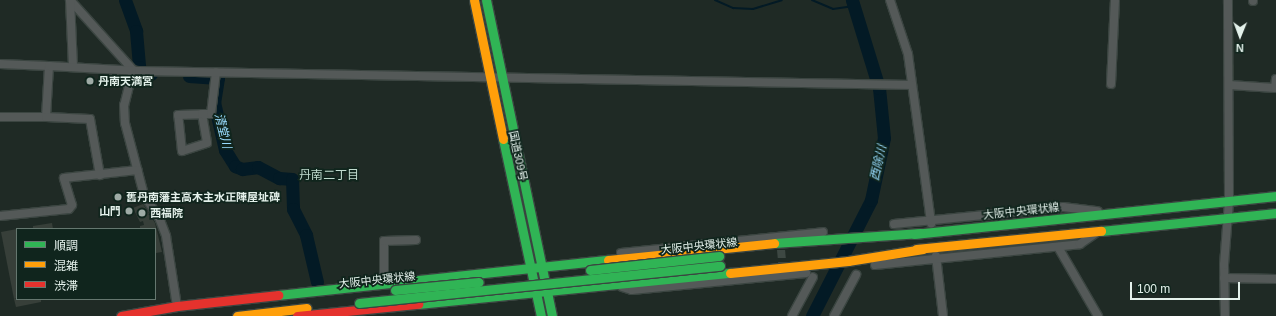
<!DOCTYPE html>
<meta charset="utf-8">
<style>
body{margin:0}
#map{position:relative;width:1276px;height:316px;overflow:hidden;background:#1f2a25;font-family:Arial,"Noto Sans JP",sans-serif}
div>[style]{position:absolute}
.stream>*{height:2px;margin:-1px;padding:0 1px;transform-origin:1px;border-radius:1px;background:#031a25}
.river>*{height:13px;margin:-6.5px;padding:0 6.5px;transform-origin:6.5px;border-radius:6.5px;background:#031a25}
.building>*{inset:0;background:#373f39}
.street-tunnel>*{height:8px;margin-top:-4px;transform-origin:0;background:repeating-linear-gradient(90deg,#3d4843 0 8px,transparent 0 12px)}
.roads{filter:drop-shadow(1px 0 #3b4541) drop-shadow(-1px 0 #3b4541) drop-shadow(0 1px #3b4541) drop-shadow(0 -1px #3b4541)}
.street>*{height:8px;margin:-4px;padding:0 4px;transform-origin:4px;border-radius:4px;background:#545958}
.fast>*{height:9px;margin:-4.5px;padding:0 4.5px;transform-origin:4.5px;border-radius:4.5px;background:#30b455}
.slow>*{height:9px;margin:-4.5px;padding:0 4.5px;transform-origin:4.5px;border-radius:4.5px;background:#ff9f0a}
.jam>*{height:9px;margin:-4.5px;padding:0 4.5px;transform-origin:4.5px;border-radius:4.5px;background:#e5322d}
.bridges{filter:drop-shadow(1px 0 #3b4541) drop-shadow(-1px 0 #3b4541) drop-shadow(0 1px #3b4541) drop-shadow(0 -1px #3b4541)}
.fast-bridge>*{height:9px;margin:-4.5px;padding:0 4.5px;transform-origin:4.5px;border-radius:4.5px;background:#30b455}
.dots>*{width:11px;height:11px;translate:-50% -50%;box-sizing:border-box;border:2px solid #10251d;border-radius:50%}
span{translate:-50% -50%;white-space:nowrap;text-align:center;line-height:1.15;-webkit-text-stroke:3.5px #10251d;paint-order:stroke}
.poi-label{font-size:11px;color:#e4f1eb;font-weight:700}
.left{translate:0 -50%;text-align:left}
.right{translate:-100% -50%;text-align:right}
.street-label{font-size:11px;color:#e4f1eb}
.water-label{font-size:12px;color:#99dcfe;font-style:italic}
.neighbourhood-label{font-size:12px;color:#c1dbcf}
.legend{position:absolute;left:16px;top:228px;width:140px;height:72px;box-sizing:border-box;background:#10251d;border:1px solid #65776f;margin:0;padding:5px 7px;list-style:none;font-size:12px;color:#e4f1eb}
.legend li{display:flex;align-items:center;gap:8px;height:20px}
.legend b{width:20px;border:1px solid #65776f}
.north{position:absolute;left:1220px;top:16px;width:40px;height:40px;-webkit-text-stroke:3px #10251d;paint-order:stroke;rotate:181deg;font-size:11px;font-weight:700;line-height:16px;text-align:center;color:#e4f1eb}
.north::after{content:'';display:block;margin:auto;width:14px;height:18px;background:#e4f1eb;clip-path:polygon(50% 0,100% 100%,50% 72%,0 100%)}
.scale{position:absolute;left:1130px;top:282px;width:110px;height:18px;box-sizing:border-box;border:2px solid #e4f1eb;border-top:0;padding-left:5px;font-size:12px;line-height:14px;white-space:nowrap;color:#e4f1eb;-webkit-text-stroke:3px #10251d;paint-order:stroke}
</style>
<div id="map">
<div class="stream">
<i style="left:715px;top:0;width:20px;rotate:24deg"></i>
<i style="left:733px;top:8px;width:20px;rotate:3deg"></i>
<i style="left:753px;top:9px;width:30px;rotate:-17deg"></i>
<i style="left:812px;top:0;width:23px;rotate:23deg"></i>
<i style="left:833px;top:9px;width:21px;rotate:-8deg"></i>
</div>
<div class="river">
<i style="left:125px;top:0;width:33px;rotate:70deg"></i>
<i style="left:136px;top:31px;width:36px;rotate:85deg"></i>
<i style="left:139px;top:67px;width:8px;rotate:60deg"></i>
<i style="left:143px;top:74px;width:8px"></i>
<i style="left:189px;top:76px;width:29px;rotate:4deg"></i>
<i style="left:218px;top:78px;width:24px;rotate:99deg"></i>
<i style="left:214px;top:102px;width:49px;rotate:77.1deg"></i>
<i style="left:225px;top:150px;width:19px;rotate:58deg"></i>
<i style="left:235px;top:166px;width:8px;rotate:23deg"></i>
<i style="left:242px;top:169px;width:16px;rotate:-7deg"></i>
<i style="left:258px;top:167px;width:24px;rotate:28deg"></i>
<i style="left:279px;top:178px;width:13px;rotate:4deg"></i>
<i style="left:292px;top:179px;width:30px;rotate:88deg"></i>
<i style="left:293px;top:209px;width:29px;rotate:63deg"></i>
<i style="left:306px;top:235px;width:48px;rotate:76.8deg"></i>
<i style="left:812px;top:316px;width:130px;rotate:-63deg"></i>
<i style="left:871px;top:200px;width:63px;rotate:-78.2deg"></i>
<i style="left:884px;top:138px;width:50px;rotate:-95.7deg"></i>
<i style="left:879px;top:88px;width:92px;rotate:-107.1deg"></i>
</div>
<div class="building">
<i style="clip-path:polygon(143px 204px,155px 223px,162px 252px,156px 253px,155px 229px,140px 229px,140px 226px,144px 225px,143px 221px,140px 222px,133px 208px)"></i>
<i style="clip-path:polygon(52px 223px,53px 229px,33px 229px,33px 226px)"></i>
<i style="clip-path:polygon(17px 229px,17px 298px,14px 299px,1px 232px)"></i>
<i style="clip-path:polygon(14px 299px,41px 299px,41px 302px,16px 307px)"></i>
</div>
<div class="street-tunnel">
<i style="left:780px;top:238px;width:33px;rotate:85deg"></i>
</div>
<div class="roads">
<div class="street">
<i style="left:70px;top:0;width:94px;rotate:48deg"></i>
<i style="left:70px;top:0;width:67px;rotate:87.4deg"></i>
<i style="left:890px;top:0;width:57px;rotate:71.6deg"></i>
<i style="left:908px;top:54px;width:171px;rotate:82.2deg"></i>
<i style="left:1253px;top:0;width:1px;rotate:90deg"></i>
<i style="left:0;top:64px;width:49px;rotate:2.3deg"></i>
<i style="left:133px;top:70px;width:36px;rotate:104deg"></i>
<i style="left:124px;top:105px;width:18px;rotate:87deg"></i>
<i style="left:125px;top:123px;width:74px;rotate:75.2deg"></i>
<i style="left:144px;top:195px;width:30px;rotate:57deg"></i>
<i style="left:160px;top:220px;width:17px;rotate:69deg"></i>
<i style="left:166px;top:236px;width:71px;rotate:81.1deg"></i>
<i style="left:1111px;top:84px;width:84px;rotate:-87.3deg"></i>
<i style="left:1229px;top:85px;width:46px;rotate:3.7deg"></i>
<i style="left:1275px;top:88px;width:9px;rotate:-84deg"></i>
<i style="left:202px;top:114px;width:29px;rotate:80deg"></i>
<i style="left:207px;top:143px;width:26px;rotate:162deg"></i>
<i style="left:182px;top:151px;width:36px;rotate:-96deg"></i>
<i style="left:178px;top:115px;width:24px;rotate:-2deg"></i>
<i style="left:202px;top:114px;width:9px"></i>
<i style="left:211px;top:114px;width:42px;rotate:-83.2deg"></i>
<i style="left:0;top:117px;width:46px"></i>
<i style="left:46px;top:117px;width:51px;rotate:-86.6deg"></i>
<i style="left:49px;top:66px;width:90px;rotate:3.2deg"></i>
<i style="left:139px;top:71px;width:773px;rotate:1.04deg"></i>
<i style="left:46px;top:117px;width:44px;rotate:2.6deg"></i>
<i style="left:90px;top:119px;width:57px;rotate:79.9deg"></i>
<i style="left:0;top:216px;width:69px;rotate:-5.8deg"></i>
<i style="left:69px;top:209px;width:5px;rotate:-53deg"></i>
<i style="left:72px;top:205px;width:28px;rotate:-107deg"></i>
<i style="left:64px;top:178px;width:74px;rotate:-6.2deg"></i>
<i style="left:894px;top:224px;width:170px;rotate:-5.7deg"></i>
<i style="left:1063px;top:207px;width:35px;rotate:7deg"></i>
<i style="left:1058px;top:247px;width:80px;rotate:59.9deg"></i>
<i style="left:621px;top:253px;width:203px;rotate:-5.9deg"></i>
<i style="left:936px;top:256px;width:60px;rotate:83.3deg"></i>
<i style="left:875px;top:265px;width:206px;rotate:-5.8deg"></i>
<i style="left:1080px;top:244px;width:19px;rotate:-35deg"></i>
<i style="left:1224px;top:278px;width:52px;rotate:1.1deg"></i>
<i style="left:384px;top:284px;width:43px;rotate:-90deg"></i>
<i style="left:384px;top:241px;width:32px;rotate:-2deg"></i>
<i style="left:622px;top:287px;width:10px;rotate:17deg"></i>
<i style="left:632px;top:290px;width:175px;rotate:-5.6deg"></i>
<i style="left:792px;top:316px;width:44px;rotate:-61.7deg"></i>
<i style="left:834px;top:316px;width:47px;rotate:-61.8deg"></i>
<i style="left:1225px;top:316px;width:51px;rotate:-91.1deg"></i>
<i style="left:1224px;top:265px;width:64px;rotate:-85.5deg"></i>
<i style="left:1229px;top:201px;width:201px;rotate:-90.3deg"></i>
</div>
<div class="fast">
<i style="left:486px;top:0;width:323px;rotate:78.2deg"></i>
<i style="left:503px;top:139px;width:181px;rotate:77.9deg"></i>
<i style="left:1101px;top:231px;width:176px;rotate:-5.9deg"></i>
<i style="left:914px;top:234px;width:364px;rotate:-6deg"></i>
<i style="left:774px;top:243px;width:147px;rotate:-3.9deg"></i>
<i style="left:278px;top:295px;width:332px;rotate:-6.1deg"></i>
<i style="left:418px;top:304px;width:314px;rotate:-5.7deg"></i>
</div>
<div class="slow">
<i style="left:474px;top:0;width:142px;rotate:78.2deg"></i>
<i style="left:916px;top:249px;width:186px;rotate:-5.6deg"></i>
<i style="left:608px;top:260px;width:167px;rotate:-5.8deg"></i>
<i style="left:730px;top:273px;width:119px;rotate:-5.8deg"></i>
<i style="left:848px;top:261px;width:76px;rotate:-9.1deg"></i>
<i style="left:237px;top:316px;width:70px;rotate:-6.5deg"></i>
</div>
<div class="jam">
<i style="left:121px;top:316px;width:57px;rotate:-10.1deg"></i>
<i style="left:177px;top:306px;width:102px;rotate:-6.2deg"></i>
<i style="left:297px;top:316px;width:122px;rotate:-5.7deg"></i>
</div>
</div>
<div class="bridges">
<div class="fast-bridge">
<i style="left:590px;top:270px;width:130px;rotate:-6.2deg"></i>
<i style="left:395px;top:290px;width:84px;rotate:-5.4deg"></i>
<i style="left:359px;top:303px;width:363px;rotate:-5.9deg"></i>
</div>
</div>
<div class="dots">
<i style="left:90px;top:81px;background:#9faba6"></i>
<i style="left:118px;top:197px;background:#9faba6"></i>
<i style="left:129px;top:211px;background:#9faba6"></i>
<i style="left:142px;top:213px;background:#9faba6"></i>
</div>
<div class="poi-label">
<span class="left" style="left:98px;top:81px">丹南天満宮</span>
<span class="left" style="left:126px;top:197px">舊丹南藩主高木主水正陣屋址碑</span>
<span class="right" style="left:121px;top:211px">山門</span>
<span class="left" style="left:150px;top:213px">西福院</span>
</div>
<div class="street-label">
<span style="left:518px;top:156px;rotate:78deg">国道309号</span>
<span style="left:1021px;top:211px;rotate:-6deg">大阪中央環状線</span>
<span style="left:699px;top:246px;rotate:-6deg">大阪中央環状線</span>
<span style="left:377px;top:280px;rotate:-6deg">大阪中央環状線</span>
</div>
<div class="water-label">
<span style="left:222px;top:131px;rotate:76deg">清堂川</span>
<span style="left:879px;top:163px;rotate:-77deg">西除川</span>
</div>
<div class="neighbourhood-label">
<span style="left:329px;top:176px">丹南二丁目</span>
</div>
<ul class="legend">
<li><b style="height:5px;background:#30b455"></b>順調</li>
<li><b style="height:5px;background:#ff9f0a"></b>混雑</li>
<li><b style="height:5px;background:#e5322d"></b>渋滞</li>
</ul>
<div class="north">N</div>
<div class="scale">100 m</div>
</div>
